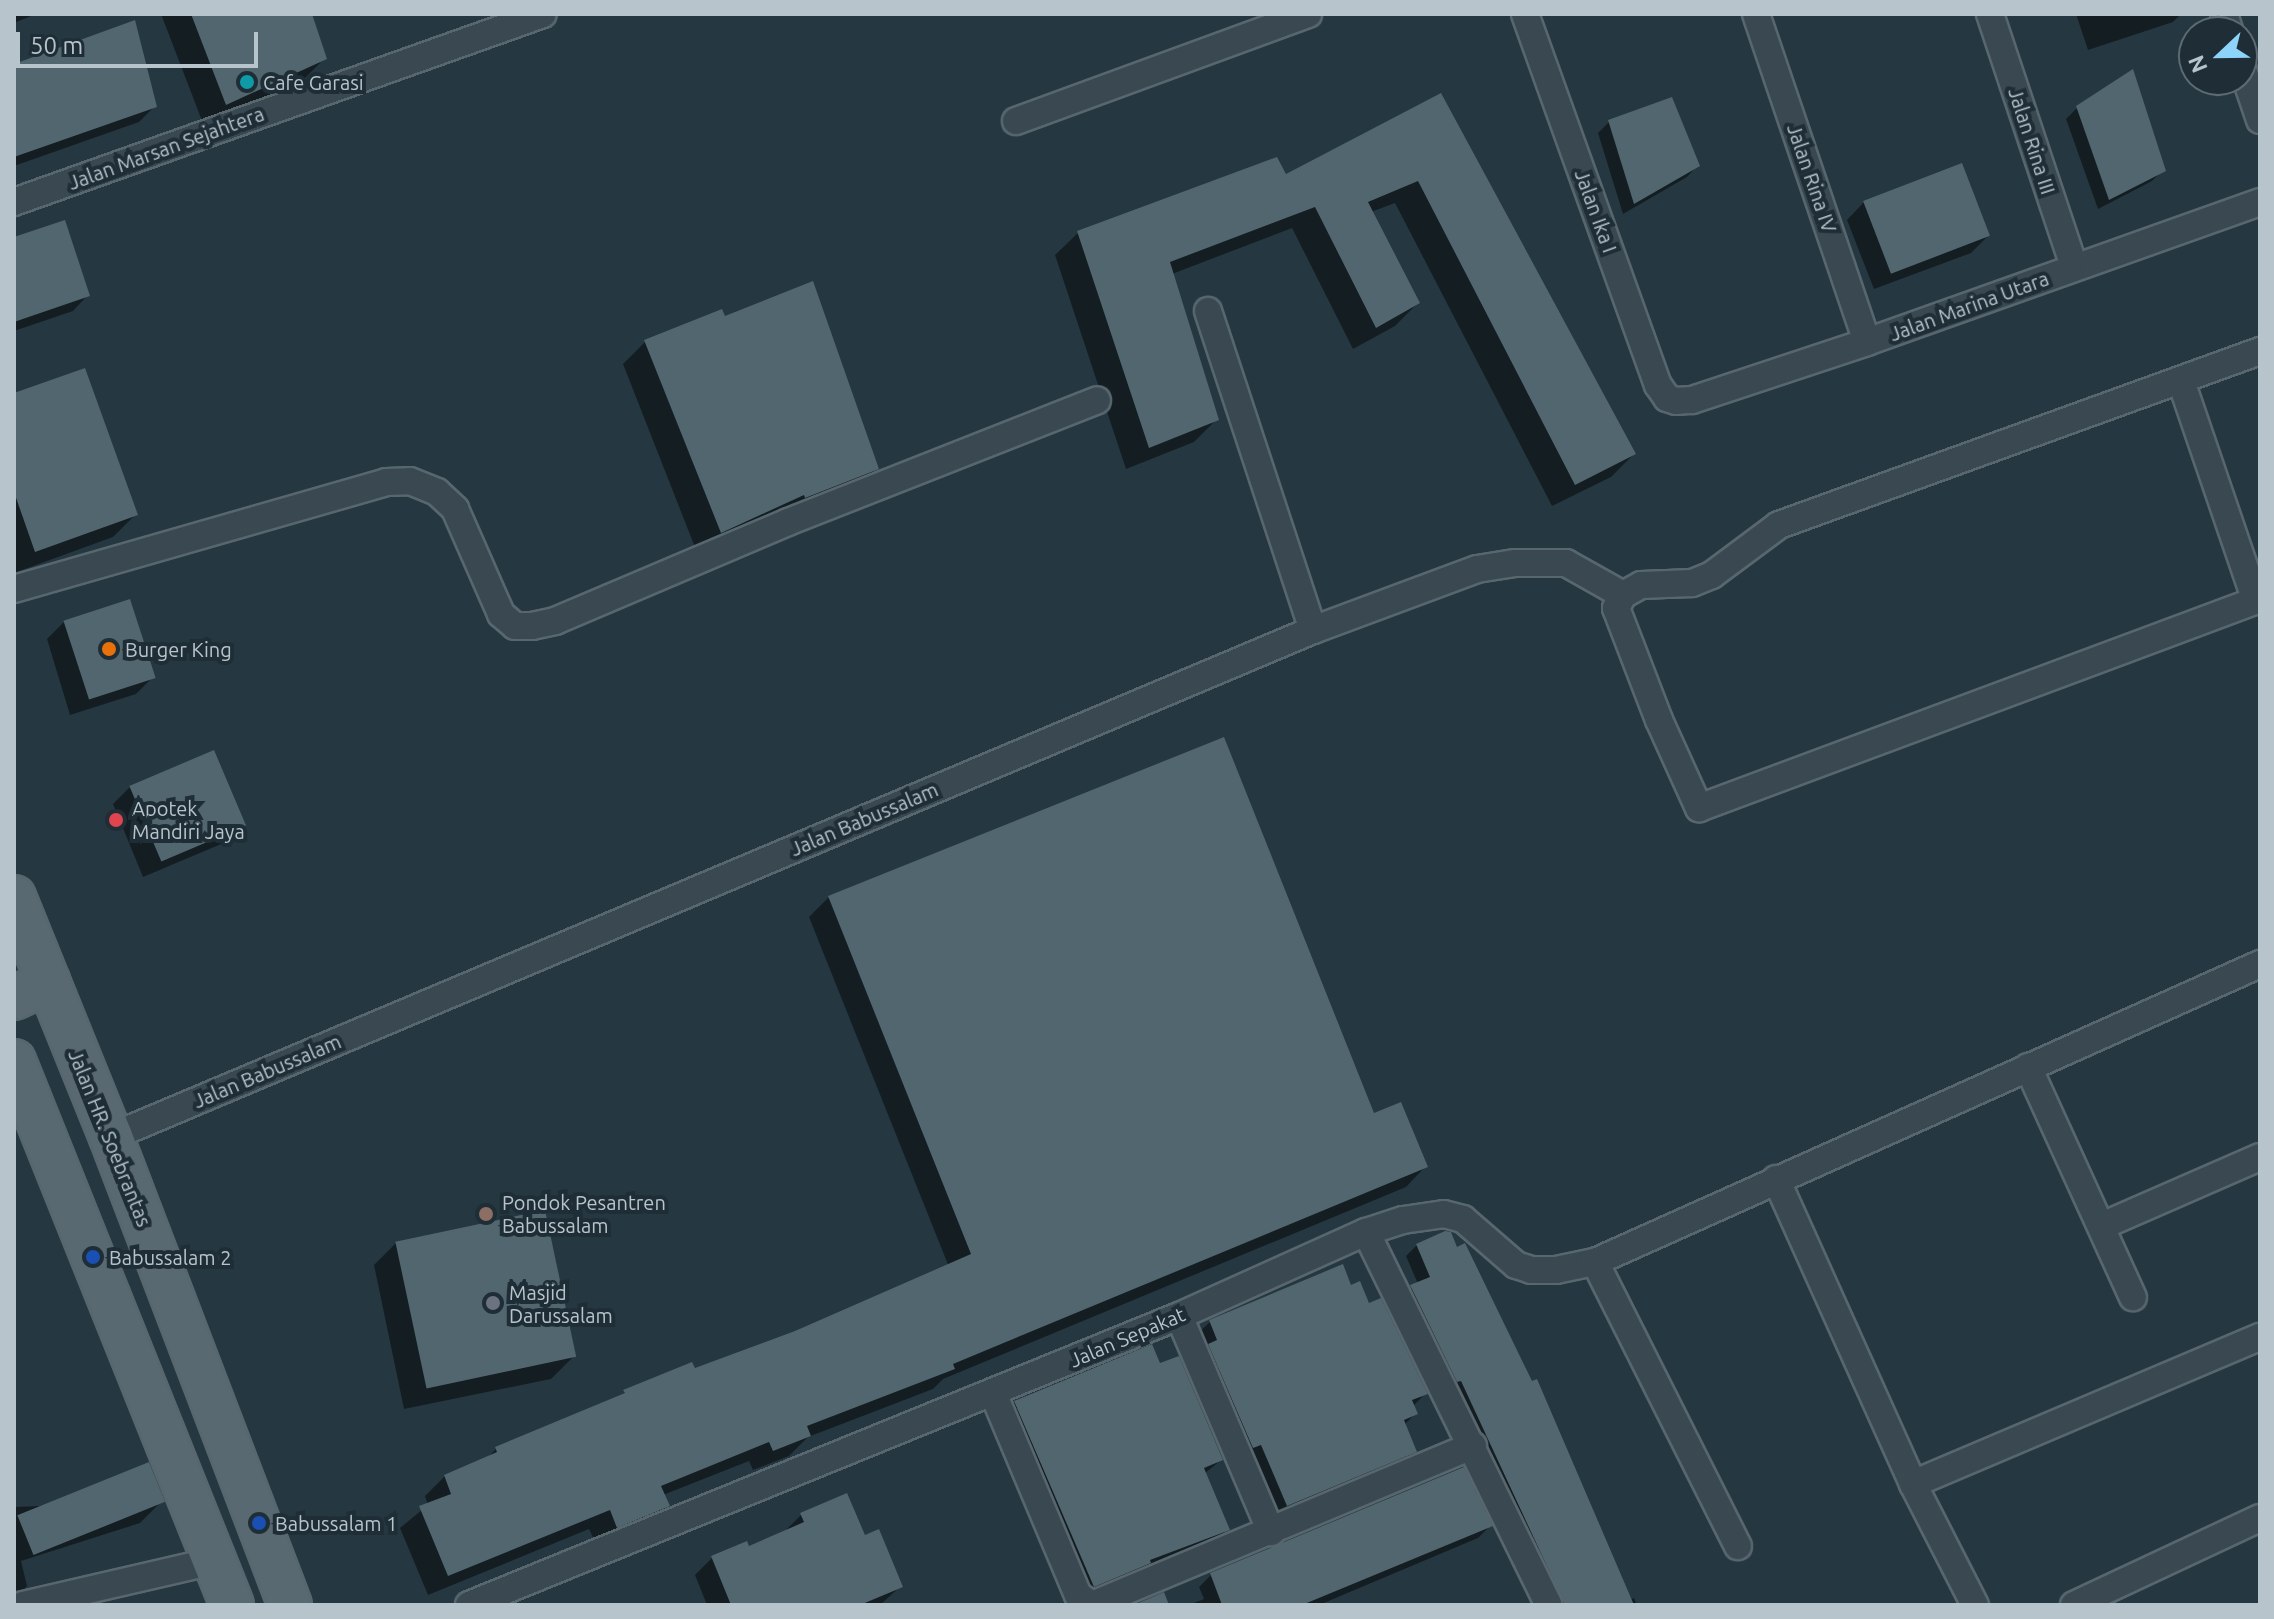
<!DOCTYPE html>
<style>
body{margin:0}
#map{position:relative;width:2274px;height:1619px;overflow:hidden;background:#253841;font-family:Ubuntu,sans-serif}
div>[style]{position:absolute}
.shadow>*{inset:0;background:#0007}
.building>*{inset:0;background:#51666e;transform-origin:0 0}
.roads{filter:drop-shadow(2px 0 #58676e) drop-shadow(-2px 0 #58676e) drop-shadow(0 2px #58676e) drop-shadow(0 -2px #58676e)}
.street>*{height:26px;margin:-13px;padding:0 13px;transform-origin:13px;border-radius:13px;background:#3a4951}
.primary>*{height:42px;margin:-21px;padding:0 21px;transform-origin:21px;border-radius:21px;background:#586971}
.dots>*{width:22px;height:22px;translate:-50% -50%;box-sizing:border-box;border:4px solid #1f2e36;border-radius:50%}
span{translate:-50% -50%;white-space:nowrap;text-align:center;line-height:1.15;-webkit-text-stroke:8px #1f2e36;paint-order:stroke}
.poi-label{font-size:20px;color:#b7c4cb}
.left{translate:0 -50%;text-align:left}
.street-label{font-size:20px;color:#b7c4cb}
.frame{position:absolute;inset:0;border:16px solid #b7c4cb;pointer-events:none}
.north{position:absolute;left:2178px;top:16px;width:80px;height:80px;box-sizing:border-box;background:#1f2e36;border:2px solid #5c6a72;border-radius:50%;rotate:248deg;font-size:22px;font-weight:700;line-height:32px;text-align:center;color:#b7c4cb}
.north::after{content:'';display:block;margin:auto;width:28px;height:36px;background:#8ed3f9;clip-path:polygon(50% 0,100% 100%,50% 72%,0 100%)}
.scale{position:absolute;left:16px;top:32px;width:242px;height:36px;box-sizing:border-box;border:4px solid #b7c4cb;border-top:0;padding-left:10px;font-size:24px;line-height:28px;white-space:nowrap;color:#b7c4cb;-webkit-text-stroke:6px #1f2e36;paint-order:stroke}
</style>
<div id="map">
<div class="shadow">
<i style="clip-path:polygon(14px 14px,36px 14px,14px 23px)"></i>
<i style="clip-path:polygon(161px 14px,310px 14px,324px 59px,302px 81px,204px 126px)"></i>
<i style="clip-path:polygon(2076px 14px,2181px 14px,2173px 22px,2088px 50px)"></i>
<i style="clip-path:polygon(14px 66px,155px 106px,139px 122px,14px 166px)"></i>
<i style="clip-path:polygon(1440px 96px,1634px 454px,1611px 477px,1552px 506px,1395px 203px,1371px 212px,1418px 303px,1395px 326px,1353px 349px,1292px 228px,1172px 274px,1217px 419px,1194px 442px,1126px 469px,1055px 255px,1078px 233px,1286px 176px)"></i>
<i style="clip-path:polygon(2077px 108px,2163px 170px,2152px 181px,2098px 209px,2066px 119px)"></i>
<i style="clip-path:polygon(1609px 122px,1698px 165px,1687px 177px,1623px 214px,1598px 133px)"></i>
<i style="clip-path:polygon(1864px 202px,1988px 236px,1971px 253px,1874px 289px,1847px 220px)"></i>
<i style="clip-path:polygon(14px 240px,88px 295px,73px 311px,14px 331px)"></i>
<i style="clip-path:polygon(724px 319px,877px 468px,854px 491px,698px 555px,623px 364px,645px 342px)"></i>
<i style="clip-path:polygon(14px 395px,136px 514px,113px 537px,14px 573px)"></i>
<i style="clip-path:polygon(64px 622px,153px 677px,136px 694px,70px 715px,47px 639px)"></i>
<i style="clip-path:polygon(213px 753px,243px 825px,226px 842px,143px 877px,113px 804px,130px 787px)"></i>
<i style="clip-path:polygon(829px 897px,1373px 1116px,1426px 1166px,1406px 1187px,943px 1379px,933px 1389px,808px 1437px,789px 1456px,753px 1470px,749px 1461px,663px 1495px,667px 1506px,647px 1526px,597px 1546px,589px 1529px,428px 1595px,400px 1528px,428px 1505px,425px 1496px,445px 1476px,486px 1459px,496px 1449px,796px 1333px,949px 1267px,809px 917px)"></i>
<i style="clip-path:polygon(396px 1243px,574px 1356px,551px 1379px,404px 1409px,374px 1265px)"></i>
<i style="clip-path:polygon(1417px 1245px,1629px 1600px,1634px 1598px,1637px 1605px,1551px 1605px,1400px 1298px,1418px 1284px,1406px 1256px)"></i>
<i style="clip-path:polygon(1342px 1267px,1350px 1288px,1368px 1306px,1425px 1394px,1412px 1407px,1415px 1414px,1404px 1425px,1415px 1451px,1403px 1464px,1274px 1517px,1197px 1334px,1210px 1322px)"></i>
<i style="clip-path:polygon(1159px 1366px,1221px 1460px,1204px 1474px,1227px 1530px,1214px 1543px,1141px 1570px,1081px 1599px,1001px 1416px,1015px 1402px)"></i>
<i style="clip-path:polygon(1463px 1470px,1490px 1526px,1478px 1538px,1319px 1605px,1189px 1605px,1204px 1599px,1199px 1587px,1211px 1575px)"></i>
<i style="clip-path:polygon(162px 1501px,140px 1523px,21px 1561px,27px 1586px,14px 1600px,14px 1507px)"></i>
<i style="clip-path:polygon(801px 1515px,864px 1538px,901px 1586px,880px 1605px,707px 1605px,695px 1575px,712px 1558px,748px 1548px,784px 1532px)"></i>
</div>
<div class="building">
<i style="clip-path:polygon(191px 14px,312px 14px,327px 59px,226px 105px)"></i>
<i style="clip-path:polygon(135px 20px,157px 107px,14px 157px,14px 64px)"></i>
<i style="clip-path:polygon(2133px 69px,2166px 171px,2109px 200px,2076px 106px)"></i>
<i style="clip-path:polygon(1441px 93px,1636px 454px,1575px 485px,1418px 181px,1368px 202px,1420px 303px,1376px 328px,1315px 207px,1170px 262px,1219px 420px,1149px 448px,1077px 231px,1277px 157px,1286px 174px)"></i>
<i style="clip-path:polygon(1672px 97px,1700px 166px,1634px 204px,1608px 120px)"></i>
<i style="left:1962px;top:163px;width:78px;height:106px;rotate:69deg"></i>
<i style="clip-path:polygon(65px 220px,90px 296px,14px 322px,14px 237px)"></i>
<i style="clip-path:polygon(813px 281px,879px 469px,805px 498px,804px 495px,721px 533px,644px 340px,722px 309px,725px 316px)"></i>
<i style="clip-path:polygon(85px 368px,138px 515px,35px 552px,14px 492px,14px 393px)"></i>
<i style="left:130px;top:599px;width:83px;height:70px;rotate:72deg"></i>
<i style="clip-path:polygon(1224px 737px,1374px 1113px,1401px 1102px,1428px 1167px,953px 1364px,955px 1369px,807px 1426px,811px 1436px,773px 1451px,769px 1442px,661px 1486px,670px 1506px,617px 1528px,610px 1510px,448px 1576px,419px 1506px,451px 1494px,444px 1475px,497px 1452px,495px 1447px,625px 1393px,623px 1390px,692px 1362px,695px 1368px,795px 1331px,971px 1254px,828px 896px)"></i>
<i style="left:214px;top:750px;width:82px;height:92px;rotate:67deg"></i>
<i style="left:545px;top:1210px;width:150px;height:153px;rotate:78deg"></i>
<i style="clip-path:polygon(1445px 1231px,1451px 1232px,1457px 1247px,1465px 1243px,1532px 1381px,1537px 1379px,1634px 1605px,1565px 1605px,1461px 1381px,1457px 1382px,1410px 1285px,1430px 1277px,1416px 1244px)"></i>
<i style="clip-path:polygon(1343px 1264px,1351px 1285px,1360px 1281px,1369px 1303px,1381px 1298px,1428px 1394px,1412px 1400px,1418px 1414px,1404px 1420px,1417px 1452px,1287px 1506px,1261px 1445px,1253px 1448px,1208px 1344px,1217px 1340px,1209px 1320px)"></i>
<i style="clip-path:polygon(1152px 1344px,1160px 1363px,1179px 1356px,1223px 1460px,1204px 1468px,1230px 1530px,1150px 1560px,1151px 1563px,1094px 1587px,1014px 1401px)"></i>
<i style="left:149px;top:1462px;width:43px;height:142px;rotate:68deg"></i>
<i style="clip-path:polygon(1464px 1467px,1493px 1526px,1302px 1605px,1222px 1605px,1210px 1573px)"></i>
<i style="clip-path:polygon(847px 1493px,865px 1535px,879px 1529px,903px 1587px,860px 1605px,731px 1605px,711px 1556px,747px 1541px,749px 1546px,804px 1522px,800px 1513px)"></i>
<i style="clip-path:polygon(1164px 1592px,1169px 1605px,1134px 1605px)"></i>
</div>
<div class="roads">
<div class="street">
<i style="left:1525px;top:14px;width:394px;rotate:70.3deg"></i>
<i style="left:1658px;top:385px;width:16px;rotate:55deg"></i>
<i style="left:1667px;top:398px;width:9px;rotate:18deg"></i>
<i style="left:1676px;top:401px;width:16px;rotate:-4deg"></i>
<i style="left:1692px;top:400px;width:184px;rotate:-18.3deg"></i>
<i style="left:1867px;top:342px;width:417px;rotate:-19.6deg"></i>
<i style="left:1756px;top:14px;width:346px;rotate:71.3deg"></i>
<i style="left:1990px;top:14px;width:267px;rotate:71.6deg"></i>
<i style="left:2224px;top:14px;width:19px;rotate:72deg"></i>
<i style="left:2242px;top:67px;width:56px;rotate:71.2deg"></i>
<i style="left:1016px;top:121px;width:311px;rotate:-20.1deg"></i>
<i style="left:14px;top:202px;width:561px;rotate:-19.56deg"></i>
<i style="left:1208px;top:311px;width:336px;rotate:71.8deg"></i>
<i style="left:2260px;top:351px;width:512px;rotate:160.11deg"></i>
<i style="left:1779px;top:525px;width:84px;rotate:143.3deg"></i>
<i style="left:1712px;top:575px;width:22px;rotate:158deg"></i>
<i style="left:1692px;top:583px;width:51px;rotate:177.8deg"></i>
<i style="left:1641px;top:585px;width:21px;rotate:151deg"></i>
<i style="left:1623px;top:595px;width:15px;rotate:118deg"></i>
<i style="left:1616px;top:608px;width:120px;rotate:69deg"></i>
<i style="left:1659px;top:720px;width:97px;rotate:65.6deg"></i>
<i style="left:1699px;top:808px;width:599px;rotate:-20.43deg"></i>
<i style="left:2181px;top:381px;width:232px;rotate:71.2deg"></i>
<i style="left:14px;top:589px;width:387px;rotate:-16deg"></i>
<i style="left:386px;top:482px;width:24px;rotate:-2deg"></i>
<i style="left:410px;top:481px;width:29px;rotate:22deg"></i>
<i style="left:437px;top:492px;width:25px;rotate:43deg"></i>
<i style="left:455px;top:509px;width:115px;rotate:66.3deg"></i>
<i style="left:501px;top:614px;width:18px;rotate:41deg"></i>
<i style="left:515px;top:626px;width:17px"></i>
<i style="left:532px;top:626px;width:24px;rotate:-12deg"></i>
<i style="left:555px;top:621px;width:253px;rotate:-23deg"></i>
<i style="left:788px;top:522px;width:332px;rotate:-21.5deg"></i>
<i style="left:2028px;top:1067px;width:253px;rotate:65.5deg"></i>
<i style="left:111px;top:1137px;width:1305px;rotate:-22.87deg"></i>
<i style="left:1313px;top:630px;width:175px;rotate:-20.4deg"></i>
<i style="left:1477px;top:569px;width:39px;rotate:-9deg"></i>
<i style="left:1516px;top:563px;width:50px"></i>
<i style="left:1566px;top:563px;width:65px;rotate:29.3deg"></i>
<i style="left:1776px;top:1179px;width:334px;rotate:65.8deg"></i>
<i style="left:1913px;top:1484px;width:136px;rotate:62.9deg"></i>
<i style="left:2102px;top:1226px;width:172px;rotate:-23.6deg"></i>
<i style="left:1366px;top:1232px;width:415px;rotate:63.9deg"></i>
<i style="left:1595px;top:1262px;width:318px;rotate:63.3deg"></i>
<i style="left:1179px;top:1316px;width:235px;rotate:66.9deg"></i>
<i style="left:993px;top:1393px;width:219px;rotate:67.2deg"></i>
<i style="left:1078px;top:1595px;width:17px;rotate:36deg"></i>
<i style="left:1092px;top:1605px;width:413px;rotate:-22.7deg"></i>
<i style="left:1913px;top:1484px;width:377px;rotate:-23deg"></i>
<i style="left:23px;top:1605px;width:196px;rotate:-13deg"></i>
<i style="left:469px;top:1605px;width:767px;rotate:-22.15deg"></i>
<i style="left:1179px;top:1316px;width:205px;rotate:-24.2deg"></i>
<i style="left:1366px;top:1232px;width:39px;rotate:-18deg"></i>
<i style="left:1403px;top:1220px;width:41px;rotate:-8.3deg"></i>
<i style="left:1444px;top:1214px;width:20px;rotate:15deg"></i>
<i style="left:1463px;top:1219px;width:70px;rotate:41deg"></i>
<i style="left:1516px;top:1265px;width:16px;rotate:18deg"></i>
<i style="left:1531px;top:1270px;width:25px"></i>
<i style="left:1556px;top:1270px;width:40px;rotate:-12deg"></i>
<i style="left:1595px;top:1262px;width:729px;rotate:-24.14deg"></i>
<i style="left:2074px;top:1605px;width:205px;rotate:-25.1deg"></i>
</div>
<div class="primary">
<i style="left:14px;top:897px;width:259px;rotate:68deg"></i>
<i style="left:111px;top:1137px;width:501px;rotate:69.07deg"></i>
<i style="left:14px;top:998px;width:38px;rotate:-25deg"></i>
<i style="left:14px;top:1061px;width:586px;rotate:68.16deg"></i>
</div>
</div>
<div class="dots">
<i style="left:247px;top:82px;background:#0f9aa8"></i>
<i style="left:109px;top:649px;background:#e8710a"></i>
<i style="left:116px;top:820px;background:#e0444e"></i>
<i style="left:486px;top:1214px;background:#8d6e63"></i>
<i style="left:93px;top:1257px;background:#1a4fb4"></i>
<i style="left:493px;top:1303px;background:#6b7280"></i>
<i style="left:259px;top:1523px;background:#1a4fb4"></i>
</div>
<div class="poi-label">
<span class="left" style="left:263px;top:82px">Cafe Garasi</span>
<span class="left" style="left:125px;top:649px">Burger King</span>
<span class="left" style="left:132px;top:820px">Apotek<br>Mandiri Jaya</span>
<span class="left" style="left:502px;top:1214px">Pondok Pesantren<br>Babussalam</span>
<span class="left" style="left:109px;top:1257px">Babussalam 2</span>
<span class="left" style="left:509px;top:1304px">Masjid<br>Darussalam</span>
<span class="left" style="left:275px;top:1523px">Babussalam 1</span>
</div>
<div class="street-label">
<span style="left:2032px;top:141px;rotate:72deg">Jalan Rina III</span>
<span style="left:166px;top:148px;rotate:-20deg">Jalan Marsan Sejahtera</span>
<span style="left:1812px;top:178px;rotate:71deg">Jalan Rina IV</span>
<span style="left:1596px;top:211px;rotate:70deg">Jalan Ika I</span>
<span style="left:1969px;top:306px;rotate:-20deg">Jalan Marina Utara</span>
<span style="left:864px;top:819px;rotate:-23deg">Jalan Babussalam</span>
<span style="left:267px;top:1071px;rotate:-23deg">Jalan Babussalam</span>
<span style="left:110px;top:1138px;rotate:68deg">Jalan HR. Soebrantas</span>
<span style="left:1127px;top:1337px;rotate:-23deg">Jalan Sepakat</span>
</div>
<div class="frame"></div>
<div class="north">N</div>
<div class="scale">50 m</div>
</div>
